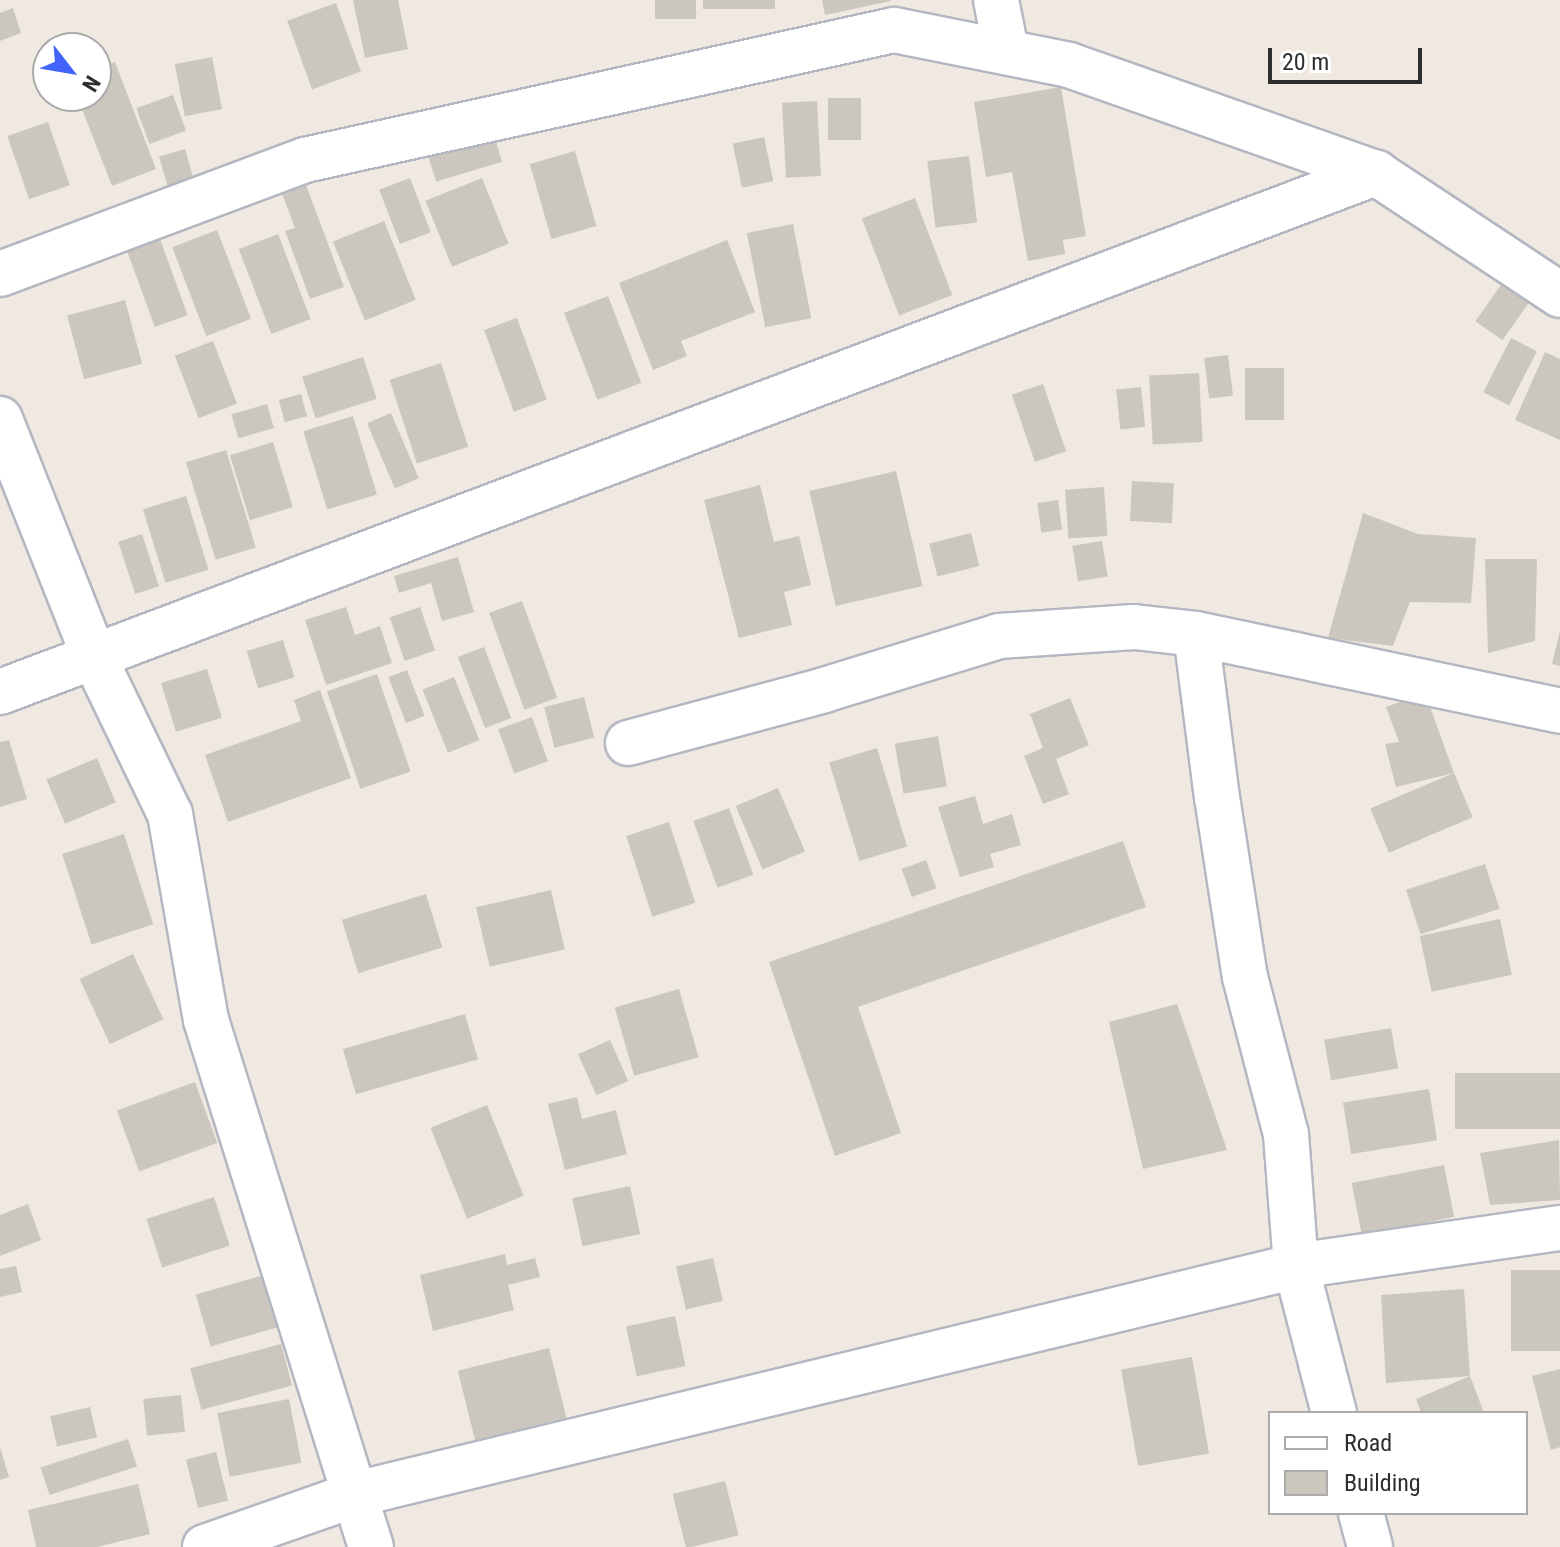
<!DOCTYPE html>
<style>
body{margin:0}
#map{position:relative;width:1560px;height:1547px;overflow:hidden;background:#efe9e1;font-family:"Roboto Condensed",sans-serif}
div>[style]{position:absolute}
.building>*{inset:0;background:#cbc7bf;transform-origin:0 0}
.roads{filter:drop-shadow(2px 0 #b4b7c1) drop-shadow(-2px 0 #b4b7c1) drop-shadow(0 2px #b4b7c1) drop-shadow(0 -2px #b4b7c1)}
.street>*{height:44px;margin:-22px;padding:0 22px;transform-origin:22px;border-radius:22px;background:#fff}
span{translate:-50% -50%;white-space:nowrap;text-align:center;line-height:1.15;-webkit-text-stroke:6px #fff;paint-order:stroke}
.legend{position:absolute;left:1268px;top:1411px;width:260px;height:104px;box-sizing:border-box;background:#fff;border:2px solid #ababab;margin:0;padding:10px 14px;list-style:none;font-size:24px;color:#2e2e2e}
.legend li{display:flex;align-items:center;gap:16px;height:40px}
.legend b{width:40px;border:2px solid #ababab}
.north{position:absolute;left:32px;top:32px;width:80px;height:80px;box-sizing:border-box;background:#fff;border:2px solid #ababab;border-radius:50%;rotate:121deg;font-size:22px;font-weight:700;line-height:32px;text-align:center;color:#2e2e2e}
.north::after{content:'';display:block;margin:auto;width:28px;height:36px;background:#4264fb;clip-path:polygon(50% 0,100% 100%,50% 72%,0 100%)}
.scale{position:absolute;left:1268px;top:48px;width:154px;height:36px;box-sizing:border-box;border:4px solid #2e2e2e;border-top:0;padding-left:10px;font-size:24px;line-height:28px;white-space:nowrap;color:#2e2e2e;-webkit-text-stroke:6px #fff;paint-order:stroke}
</style>
<div id="map">
<div class="building">
<i style="clip-path:polygon(353px 0,398px 0,408px 49px,365px 58px)"></i>
<i style="left:655px;top:0;width:41px;height:19px"></i>
<i style="left:703px;top:0;width:72px;height:9px"></i>
<i style="clip-path:polygon(822px 0,890px 0,891px 1px,825px 15px)"></i>
<i style="left:336px;top:3px;width:73px;height:52px;rotate:70deg"></i>
<i style="clip-path:polygon(13px 8px,21px 33px,0 41px,0 13px)"></i>
<i style="left:212px;top:57px;width:53px;height:38px;rotate:79deg"></i>
<i style="clip-path:polygon(115px 62px,156px 169px,112px 186px,77px 96px,96px 96px,96px 69px)"></i>
<i style="clip-path:polygon(1061px 87px,1086px 236px,1063px 240px,1065px 254px,1028px 261px,1012px 172px,986px 177px,974px 102px)"></i>
<i style="left:173px;top:95px;width:38px;height:39px;rotate:70deg"></i>
<i style="left:861px;top:98px;width:42px;height:33px;rotate:90deg"></i>
<i style="left:817px;top:101px;width:75px;height:35px;rotate:87deg"></i>
<i style="left:48px;top:122px;width:67px;height:43px;rotate:71deg"></i>
<i style="left:493px;top:132px;width:31px;height:69px;rotate:73deg"></i>
<i style="left:764px;top:137px;width:45px;height:32px;rotate:78deg"></i>
<i style="left:185px;top:149px;width:32px;height:27px;rotate:74deg"></i>
<i style="left:575px;top:151px;width:78px;height:47px;rotate:74deg"></i>
<i style="left:969px;top:156px;width:67px;height:42px;rotate:83deg"></i>
<i style="left:410px;top:178px;width:58px;height:33px;rotate:69deg"></i>
<i style="left:482px;top:178px;width:71px;height:61px;rotate:68deg"></i>
<i style="clip-path:polygon(305px 182px,344px 287px,310px 299px,285px 231px,295px 228px,281px 191px)"></i>
<i style="left:915px;top:198px;width:104px;height:57px;rotate:69deg"></i>
<i style="left:384px;top:221px;width:85px;height:55px;rotate:68deg"></i>
<i style="left:793px;top:224px;width:96px;height:47px;rotate:79deg"></i>
<i style="left:217px;top:230px;width:95px;height:48px;rotate:69deg"></i>
<i style="left:278px;top:234px;width:91px;height:42px;rotate:69deg"></i>
<i style="left:160px;top:239px;width:81px;height:35px;rotate:70deg"></i>
<i style="clip-path:polygon(727px 240px,755px 312px,681px 341px,687px 356px,653px 370px,619px 283px)"></i>
<i style="left:1503px;top:282px;width:33px;height:48px;rotate:35deg"></i>
<i style="left:608px;top:296px;width:93px;height:47px;rotate:69deg"></i>
<i style="left:125px;top:300px;width:66px;height:60px;rotate:75deg"></i>
<i style="left:517px;top:318px;width:87px;height:35px;rotate:70deg"></i>
<i style="left:1511px;top:338px;width:29px;height:61px;rotate:27deg"></i>
<i style="left:213px;top:341px;width:67px;height:41px;rotate:69deg"></i>
<i style="clip-path:polygon(1545px 352px,1560px 359px,1560px 440px,1515px 420px)"></i>
<i style="left:1228px;top:355px;width:41px;height:24px;rotate:83deg"></i>
<i style="left:363px;top:357px;width:44px;height:64px;rotate:72deg"></i>
<i style="left:441px;top:363px;width:88px;height:54px;rotate:72deg"></i>
<i style="left:1284px;top:368px;width:52px;height:39px;rotate:90deg"></i>
<i style="left:1199px;top:373px;width:69px;height:50px;rotate:87deg"></i>
<i style="left:1043px;top:384px;width:71px;height:33px;rotate:71deg"></i>
<i style="left:1141px;top:387px;width:40px;height:25px;rotate:84deg"></i>
<i style="left:301px;top:394px;width:23px;height:23px;rotate:75deg"></i>
<i style="left:267px;top:404px;width:25px;height:37px;rotate:74deg"></i>
<i style="left:391px;top:413px;width:71px;height:26px;rotate:67deg"></i>
<i style="left:353px;top:416px;width:82px;height:52px;rotate:73deg"></i>
<i style="left:273px;top:442px;width:68px;height:45px;rotate:73deg"></i>
<i style="left:226px;top:450px;width:102px;height:42px;rotate:73deg"></i>
<i style="left:896px;top:471px;width:118px;height:89px;rotate:77deg"></i>
<i style="left:1132px;top:481px;width:42px;height:40px;rotate:3deg"></i>
<i style="clip-path:polygon(760px 485px,774px 542px,799px 536px,811px 585px,784px 592px,792px 625px,739px 638px,704px 500px)"></i>
<i style="left:1104px;top:487px;width:49px;height:39px;rotate:86deg"></i>
<i style="left:186px;top:496px;width:77px;height:45px;rotate:73deg"></i>
<i style="left:1058px;top:500px;width:30px;height:21px;rotate:82deg"></i>
<i style="clip-path:polygon(1363px 513px,1418px 534px,1476px 538px,1471px 603px,1410px 602px,1393px 646px,1328px 638px)"></i>
<i style="left:971px;top:533px;width:34px;height:43px;rotate:76deg"></i>
<i style="left:142px;top:534px;width:55px;height:25px;rotate:72deg"></i>
<i style="left:1102px;top:541px;width:36px;height:30px;rotate:81deg"></i>
<i style="clip-path:polygon(458px 557px,474px 612px,442px 621px,431px 583px,399px 593px,394px 576px)"></i>
<i style="clip-path:polygon(1485px 559px,1537px 559px,1535px 641px,1488px 653px)"></i>
<i style="left:522px;top:601px;width:103px;height:35px;rotate:70deg"></i>
<i style="clip-path:polygon(346px 607px,355px 635px,380px 626px,392px 663px,326px 685px,305px 620px)"></i>
<i style="left:420px;top:607px;width:46px;height:32px;rotate:71deg"></i>
<i style="clip-path:polygon(1560px 631px,1560px 666px,1552px 664px)"></i>
<i style="left:283px;top:640px;width:39px;height:38px;rotate:73deg"></i>
<i style="left:484px;top:647px;width:76px;height:28px;rotate:69deg"></i>
<i style="left:207px;top:669px;width:51px;height:48px;rotate:73deg"></i>
<i style="left:407px;top:670px;width:49px;height:20px;rotate:69deg"></i>
<i style="left:377px;top:674px;width:103px;height:53px;rotate:71deg"></i>
<i style="left:454px;top:677px;width:68px;height:34px;rotate:68deg"></i>
<i style="clip-path:polygon(320px 690px,351px 778px,228px 822px,205px 755px,301px 721px,294px 700px)"></i>
<i style="clip-path:polygon(1425px 693px,1454px 773px,1396px 787px,1385px 744px,1399px 742px,1386px 707px)"></i>
<i style="left:584px;top:697px;width:42px;height:41px;rotate:76deg"></i>
<i style="clip-path:polygon(1070px 698px,1089px 745px,1056px 759px,1069px 794px,1043px 804px,1024px 756px,1043px 748px,1030px 714px)"></i>
<i style="left:532px;top:717px;width:47px;height:36px;rotate:70deg"></i>
<i style="left:938px;top:736px;width:51px;height:44px;rotate:80deg"></i>
<i style="clip-path:polygon(9px 740px,27px 799px,0 807px,0 742px)"></i>
<i style="left:877px;top:748px;width:103px;height:50px;rotate:73deg"></i>
<i style="left:97px;top:758px;width:48px;height:55px;rotate:67deg"></i>
<i style="left:1454px;top:773px;width:48px;height:91px;rotate:67deg"></i>
<i style="left:778px;top:788px;width:69px;height:46px;rotate:67deg"></i>
<i style="clip-path:polygon(975px 796px,983px 824px,1012px 814px,1021px 845px,990px 854px,994px 867px,960px 877px,938px 807px)"></i>
<i style="left:729px;top:808px;width:71px;height:38px;rotate:70deg"></i>
<i style="left:669px;top:822px;width:85px;height:45px;rotate:72deg"></i>
<i style="left:124px;top:834px;width:95px;height:65px;rotate:72deg"></i>
<i style="clip-path:polygon(1123px 841px,1146px 907px,858px 1007px,901px 1133px,835px 1156px,769px 962px)"></i>
<i style="left:926px;top:860px;width:30px;height:26px;rotate:70deg"></i>
<i style="left:1485px;top:864px;width:47px;height:83px;rotate:72deg"></i>
<i style="left:551px;top:890px;width:61px;height:77px;rotate:77deg"></i>
<i style="left:426px;top:894px;width:56px;height:88px;rotate:73deg"></i>
<i style="left:1500px;top:919px;width:57px;height:82px;rotate:78deg"></i>
<i style="left:133px;top:954px;width:72px;height:59px;rotate:65deg"></i>
<i style="left:679px;top:989px;width:71px;height:67px;rotate:74deg"></i>
<i style="clip-path:polygon(1177px 1004px,1227px 1150px,1143px 1169px,1109px 1022px)"></i>
<i style="left:465px;top:1014px;width:47px;height:127px;rotate:74deg"></i>
<i style="left:1391px;top:1028px;width:41px;height:68px;rotate:80deg"></i>
<i style="left:610px;top:1040px;width:45px;height:35px;rotate:66deg"></i>
<i style="left:1560px;top:1073px;width:56px;height:105px;rotate:90deg"></i>
<i style="left:195px;top:1082px;width:65px;height:83px;rotate:70deg"></i>
<i style="left:1429px;top:1089px;width:52px;height:87px;rotate:81deg"></i>
<i style="clip-path:polygon(577px 1097px,582px 1119px,616px 1110px,627px 1154px,565px 1170px,548px 1104px)"></i>
<i style="left:487px;top:1105px;width:98px;height:61px;rotate:68deg"></i>
<i style="clip-path:polygon(1559px 1140px,1560px 1200px,1490px 1205px,1480px 1153px)"></i>
<i style="left:1444px;top:1165px;width:53px;height:94px;rotate:79deg"></i>
<i style="left:630px;top:1186px;width:49px;height:59px;rotate:78deg"></i>
<i style="left:214px;top:1197px;width:51px;height:71px;rotate:72deg"></i>
<i style="clip-path:polygon(28px 1204px,41px 1240px,0 1256px,0 1215px)"></i>
<i style="clip-path:polygon(505px 1254px,507px 1265px,535px 1258px,540px 1277px,508px 1285px,514px 1310px,433px 1331px,420px 1275px)"></i>
<i style="left:713px;top:1258px;width:44px;height:38px;rotate:77deg"></i>
<i style="clip-path:polygon(16px 1266px,22px 1292px,0 1297px,0 1269px)"></i>
<i style="left:1511px;top:1270px;width:49px;height:81px"></i>
<i style="left:264px;top:1275px;width:54px;height:71px;rotate:74deg"></i>
<i style="clip-path:polygon(1464px 1289px,1470px 1376px,1484px 1413px,1421px 1413px,1416px 1399px,1470px 1376px,1386px 1383px,1381px 1295px)"></i>
<i style="left:675px;top:1316px;width:51px;height:50px;rotate:78deg"></i>
<i style="left:281px;top:1344px;width:43px;height:94px;rotate:75deg"></i>
<i style="left:549px;top:1348px;width:72px;height:94px;rotate:76deg"></i>
<i style="left:1192px;top:1357px;width:98px;height:72px;rotate:80deg"></i>
<i style="clip-path:polygon(1560px 1369px,1560px 1447px,1551px 1450px,1532px 1376px)"></i>
<i style="left:181px;top:1395px;width:37px;height:38px;rotate:84deg"></i>
<i style="left:289px;top:1399px;width:65px;height:73px;rotate:79deg"></i>
<i style="left:90px;top:1407px;width:31px;height:41px;rotate:77deg"></i>
<i style="left:128px;top:1439px;width:29px;height:92px;rotate:72deg"></i>
<i style="clip-path:polygon(0 1447px,9px 1477px,0 1480px)"></i>
<i style="left:216px;top:1452px;width:50px;height:31px;rotate:76deg"></i>
<i style="left:725px;top:1481px;width:56px;height:54px;rotate:76deg"></i>
<i style="clip-path:polygon(138px 1484px,150px 1534px,97px 1547px,36px 1547px,28px 1510px)"></i>
</div>
<div class="roads">
<div class="street">
<i style="left:996px;top:0;width:51px;rotate:78.7deg"></i>
<i style="left:0;top:274px;width:326px;rotate:-20.5deg"></i>
<i style="left:305px;top:160px;width:603px;rotate:-12.45deg"></i>
<i style="left:894px;top:30px;width:178px;rotate:11.3deg"></i>
<i style="left:1069px;top:65px;width:325px;rotate:19.4deg"></i>
<i style="left:1376px;top:173px;width:221px;rotate:33.5deg"></i>
<i style="left:0;top:419px;width:256px;rotate:68.4deg"></i>
<i style="left:94px;top:657px;width:174px;rotate:64.2deg"></i>
<i style="left:170px;top:814px;width:209px;rotate:80.1deg"></i>
<i style="left:206px;top:1020px;width:552px;rotate:72.62deg"></i>
<i style="left:1196px;top:634px;width:164px;rotate:82.7deg"></i>
<i style="left:1217px;top:797px;width:182px;rotate:81.2deg"></i>
<i style="left:1245px;top:977px;width:162px;rotate:75.4deg"></i>
<i style="left:1286px;top:1134px;width:132px;rotate:85.7deg"></i>
<i style="left:1296px;top:1266px;width:152px;rotate:75.5deg"></i>
<i style="left:0;top:692px;width:1471px;rotate:-20.67deg"></i>
<i style="left:628px;top:743px;width:203px;rotate:-15.1deg"></i>
<i style="left:824px;top:690px;width:183px;rotate:-17.1deg"></i>
<i style="left:999px;top:636px;width:135px;rotate:-3.8deg"></i>
<i style="left:1134px;top:627px;width:62px;rotate:6.4deg"></i>
<i style="left:1196px;top:634px;width:372px;rotate:11.9deg"></i>
<i style="left:1361px;top:1513px;width:35px;rotate:75deg"></i>
<i style="left:205px;top:1547px;width:160px;rotate:-19.3deg"></i>
<i style="left:356px;top:1494px;width:967px;rotate:-13.63deg"></i>
<i style="left:1296px;top:1266px;width:267px;rotate:-8.2deg"></i>
</div>
</div>
<ul class="legend">
<li><b style="height:10px;background:#fff"></b>Road</li>
<li><b style="height:22px;background:#cbc7bf"></b>Building</li>
</ul>
<div class="north">N</div>
<div class="scale">20 m</div>
</div>
